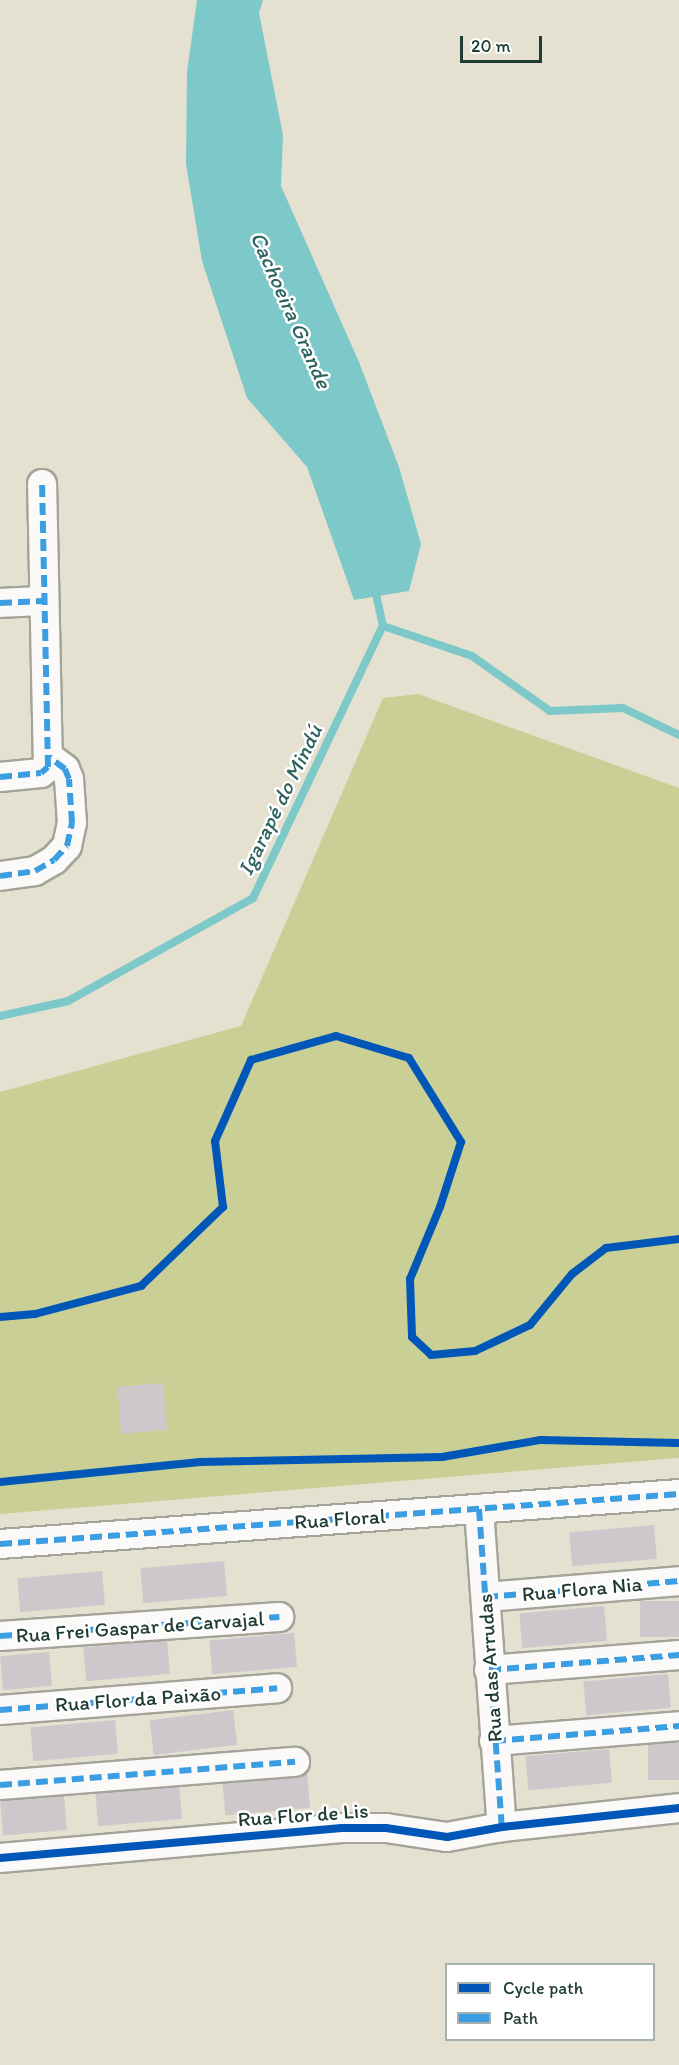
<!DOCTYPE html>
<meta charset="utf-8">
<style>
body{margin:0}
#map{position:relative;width:679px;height:2065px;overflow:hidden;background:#e5e1d0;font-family:Itim,sans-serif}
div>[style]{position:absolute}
.green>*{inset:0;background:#cad095}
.water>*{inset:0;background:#7dc8c8}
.stream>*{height:8px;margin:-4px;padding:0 4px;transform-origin:4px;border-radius:4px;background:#7dc8c8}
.building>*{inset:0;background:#cec7cc;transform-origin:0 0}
.roads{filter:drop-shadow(2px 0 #a3a49a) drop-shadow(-2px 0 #a3a49a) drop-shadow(0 2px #a3a49a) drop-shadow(0 -2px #a3a49a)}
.minor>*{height:28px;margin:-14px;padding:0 14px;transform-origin:14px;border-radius:14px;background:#fbfaf8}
.quiet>*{height:6px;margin-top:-3px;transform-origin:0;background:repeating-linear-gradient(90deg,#3c9ee2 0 12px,transparent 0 18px)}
.cycleway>*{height:8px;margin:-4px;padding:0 4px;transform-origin:4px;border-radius:4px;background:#0057b8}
span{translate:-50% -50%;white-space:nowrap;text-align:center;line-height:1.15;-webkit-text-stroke:5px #fff;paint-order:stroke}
.street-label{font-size:21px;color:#1f3d34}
.water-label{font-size:22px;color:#2e645f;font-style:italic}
.legend{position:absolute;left:445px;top:1963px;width:210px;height:78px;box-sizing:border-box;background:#fff;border:2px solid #a5b1ae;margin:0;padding:8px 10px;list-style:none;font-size:18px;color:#1f3d34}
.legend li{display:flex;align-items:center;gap:12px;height:30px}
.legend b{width:30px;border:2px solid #a5b1ae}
.scale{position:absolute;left:460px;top:36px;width:82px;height:27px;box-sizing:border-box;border:3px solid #1f3d34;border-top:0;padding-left:8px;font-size:18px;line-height:21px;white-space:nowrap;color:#1f3d34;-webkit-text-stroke:4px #fff;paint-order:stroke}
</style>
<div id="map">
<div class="green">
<i style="clip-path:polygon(418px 694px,679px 788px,679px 1458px,0 1514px,0 1092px,241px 1026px,383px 698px)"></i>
</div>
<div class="water">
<i style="clip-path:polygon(197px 0,263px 0,259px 13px,283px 135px,281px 186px,359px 362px,399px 467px,421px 544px,409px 591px,354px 600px,307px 467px,247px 398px,202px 261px,186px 164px,187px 72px)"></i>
</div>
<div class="stream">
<i style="left:374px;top:585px;width:42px;rotate:77.6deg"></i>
<i style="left:383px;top:626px;width:94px;rotate:18.6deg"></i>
<i style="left:472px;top:656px;width:95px;rotate:35.2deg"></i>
<i style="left:550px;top:711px;width:73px;rotate:-2.4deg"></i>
<i style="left:623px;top:708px;width:62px;rotate:25.7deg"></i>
<i style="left:0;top:1016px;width:70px;rotate:-12.4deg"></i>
<i style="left:68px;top:1001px;width:212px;rotate:-29.1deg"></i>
<i style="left:253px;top:898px;width:301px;rotate:-64.5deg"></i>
</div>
<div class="building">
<i style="left:163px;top:1383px;width:47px;height:46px;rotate:85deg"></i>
<i style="left:654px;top:1525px;width:34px;height:85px;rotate:85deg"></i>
<i style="left:224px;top:1561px;width:35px;height:84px;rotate:85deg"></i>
<i style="left:102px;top:1571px;width:34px;height:85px;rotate:85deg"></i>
<i style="left:679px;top:1601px;width:36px;height:39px;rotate:90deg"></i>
<i style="left:604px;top:1606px;width:35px;height:85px;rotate:85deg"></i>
<i style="left:294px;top:1633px;width:34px;height:85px;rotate:85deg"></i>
<i style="left:167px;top:1640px;width:34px;height:84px;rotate:85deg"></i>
<i style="left:49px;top:1652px;width:34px;height:49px;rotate:85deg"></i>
<i style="left:668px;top:1674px;width:34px;height:85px;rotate:85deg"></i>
<i style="left:233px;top:1710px;width:35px;height:84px;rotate:83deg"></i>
<i style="left:115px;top:1720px;width:34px;height:85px;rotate:85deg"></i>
<i style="left:679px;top:1743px;width:37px;height:31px;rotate:90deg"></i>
<i style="left:609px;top:1749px;width:34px;height:84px;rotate:85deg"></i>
<i style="left:307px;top:1773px;width:35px;height:85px;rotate:85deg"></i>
<i style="left:179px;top:1785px;width:34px;height:84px;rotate:85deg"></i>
<i style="left:64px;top:1796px;width:34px;height:64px;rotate:85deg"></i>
</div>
<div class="roads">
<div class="minor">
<i style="left:0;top:603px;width:43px;rotate:-2.7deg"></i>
<i style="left:0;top:777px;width:41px;rotate:-5.6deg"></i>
<i style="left:41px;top:773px;width:9px;rotate:-41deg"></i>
<i style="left:48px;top:767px;width:283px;rotate:-91.2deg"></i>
<i style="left:0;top:876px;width:35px;rotate:-8deg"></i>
<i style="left:35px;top:871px;width:22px;rotate:-30deg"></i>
<i style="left:54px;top:860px;width:19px;rotate:-47deg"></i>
<i style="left:67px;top:846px;width:24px;rotate:-78deg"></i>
<i style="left:72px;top:823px;width:44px;rotate:-93.9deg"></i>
<i style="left:69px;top:779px;width:11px;rotate:-112deg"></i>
<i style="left:65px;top:769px;width:20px;rotate:-143deg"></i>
<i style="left:479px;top:1509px;width:319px;rotate:85.9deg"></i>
<i style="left:0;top:1544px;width:681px;rotate:-4.21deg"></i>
<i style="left:486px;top:1597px;width:194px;rotate:-4.7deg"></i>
<i style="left:0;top:1636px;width:280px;rotate:-3.9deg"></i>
<i style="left:489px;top:1670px;width:191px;rotate:-4.5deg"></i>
<i style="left:0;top:1710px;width:278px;rotate:-4.5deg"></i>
<i style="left:494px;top:1741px;width:186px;rotate:-4.6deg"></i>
<i style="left:0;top:1785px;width:296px;rotate:-4.5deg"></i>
<i style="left:0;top:1858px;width:343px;rotate:-5deg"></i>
<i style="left:342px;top:1828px;width:44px"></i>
<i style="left:386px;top:1828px;width:62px;rotate:8.4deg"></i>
<i style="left:447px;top:1837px;width:56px;rotate:-10.3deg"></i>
<i style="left:502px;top:1827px;width:178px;rotate:-6.1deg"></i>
</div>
</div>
<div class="quiet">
<i style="left:0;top:603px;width:43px;rotate:-2.7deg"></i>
<i style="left:0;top:777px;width:41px;rotate:-5.6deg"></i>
<i style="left:41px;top:773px;width:9px;rotate:-41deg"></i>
<i style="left:48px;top:767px;width:283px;rotate:-91.2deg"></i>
<i style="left:0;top:876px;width:35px;rotate:-8deg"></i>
<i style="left:35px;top:871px;width:22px;rotate:-30deg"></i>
<i style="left:54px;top:860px;width:19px;rotate:-47deg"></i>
<i style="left:67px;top:846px;width:24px;rotate:-78deg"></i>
<i style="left:72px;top:823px;width:44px;rotate:-93.9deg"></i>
<i style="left:69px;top:779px;width:11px;rotate:-112deg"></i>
<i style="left:65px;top:769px;width:20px;rotate:-143deg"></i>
<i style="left:479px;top:1509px;width:319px;rotate:85.9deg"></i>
<i style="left:0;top:1544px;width:681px;rotate:-4.21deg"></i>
<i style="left:486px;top:1597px;width:194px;rotate:-4.7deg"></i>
<i style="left:0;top:1636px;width:280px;rotate:-3.9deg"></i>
<i style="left:489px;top:1670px;width:191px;rotate:-4.5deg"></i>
<i style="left:0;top:1710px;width:278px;rotate:-4.5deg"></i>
<i style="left:494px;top:1741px;width:186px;rotate:-4.6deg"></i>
<i style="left:0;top:1785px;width:296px;rotate:-4.5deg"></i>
</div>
<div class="cycleway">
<i style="left:0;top:1317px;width:35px;rotate:-5deg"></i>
<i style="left:35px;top:1314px;width:110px;rotate:-14.8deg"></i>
<i style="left:141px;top:1286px;width:114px;rotate:-43.9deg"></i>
<i style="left:223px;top:1207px;width:66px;rotate:-96.9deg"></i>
<i style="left:215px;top:1141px;width:89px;rotate:-66deg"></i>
<i style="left:251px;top:1060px;width:88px;rotate:-15.8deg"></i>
<i style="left:336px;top:1036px;width:76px;rotate:16.8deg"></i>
<i style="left:409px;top:1058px;width:99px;rotate:58.2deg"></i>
<i style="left:461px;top:1142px;width:68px;rotate:107.9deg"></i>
<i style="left:440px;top:1207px;width:78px;rotate:112.6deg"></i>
<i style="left:410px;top:1279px;width:58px;rotate:88deg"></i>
<i style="left:412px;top:1337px;width:26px;rotate:43deg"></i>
<i style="left:431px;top:1355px;width:44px;rotate:-5.2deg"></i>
<i style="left:475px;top:1351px;width:61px;rotate:-25.3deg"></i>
<i style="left:530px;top:1325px;width:66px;rotate:-50.5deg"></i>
<i style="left:572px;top:1274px;width:43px;rotate:-37.4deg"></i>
<i style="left:606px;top:1248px;width:74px;rotate:-7deg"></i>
<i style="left:0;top:1482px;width:201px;rotate:-5.7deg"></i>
<i style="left:200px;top:1462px;width:242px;rotate:-1.2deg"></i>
<i style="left:442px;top:1457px;width:99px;rotate:-9.8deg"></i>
<i style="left:540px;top:1440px;width:139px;rotate:1.2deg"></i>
<i style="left:0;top:1858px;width:343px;rotate:-5deg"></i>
<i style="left:342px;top:1828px;width:44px"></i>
<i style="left:386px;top:1828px;width:62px;rotate:8.4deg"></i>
<i style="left:447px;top:1837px;width:56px;rotate:-10.3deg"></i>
<i style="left:502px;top:1827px;width:178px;rotate:-6.1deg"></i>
</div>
<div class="street-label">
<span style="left:340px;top:1519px;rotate:-4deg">Rua Floral</span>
<span style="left:582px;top:1589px;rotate:-5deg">Rua Flora Nia</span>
<span style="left:140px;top:1627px;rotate:-4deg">Rua Frei Gaspar de Carvajal</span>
<span style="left:490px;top:1668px;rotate:-94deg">Rua das Arrudas</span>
<span style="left:138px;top:1699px;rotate:-4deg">Rua Flor da Paixão</span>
<span style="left:303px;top:1815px;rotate:-4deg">Rua Flor de Lis</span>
</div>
<div class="water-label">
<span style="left:291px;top:310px;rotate:66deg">Cachoeira Grande</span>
<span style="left:280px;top:800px;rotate:-64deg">Igarapé do Mindú</span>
</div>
<ul class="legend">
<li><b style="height:8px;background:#0057b8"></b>Cycle path</li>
<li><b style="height:8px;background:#3c9ee2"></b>Path</li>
</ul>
<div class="scale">20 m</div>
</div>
